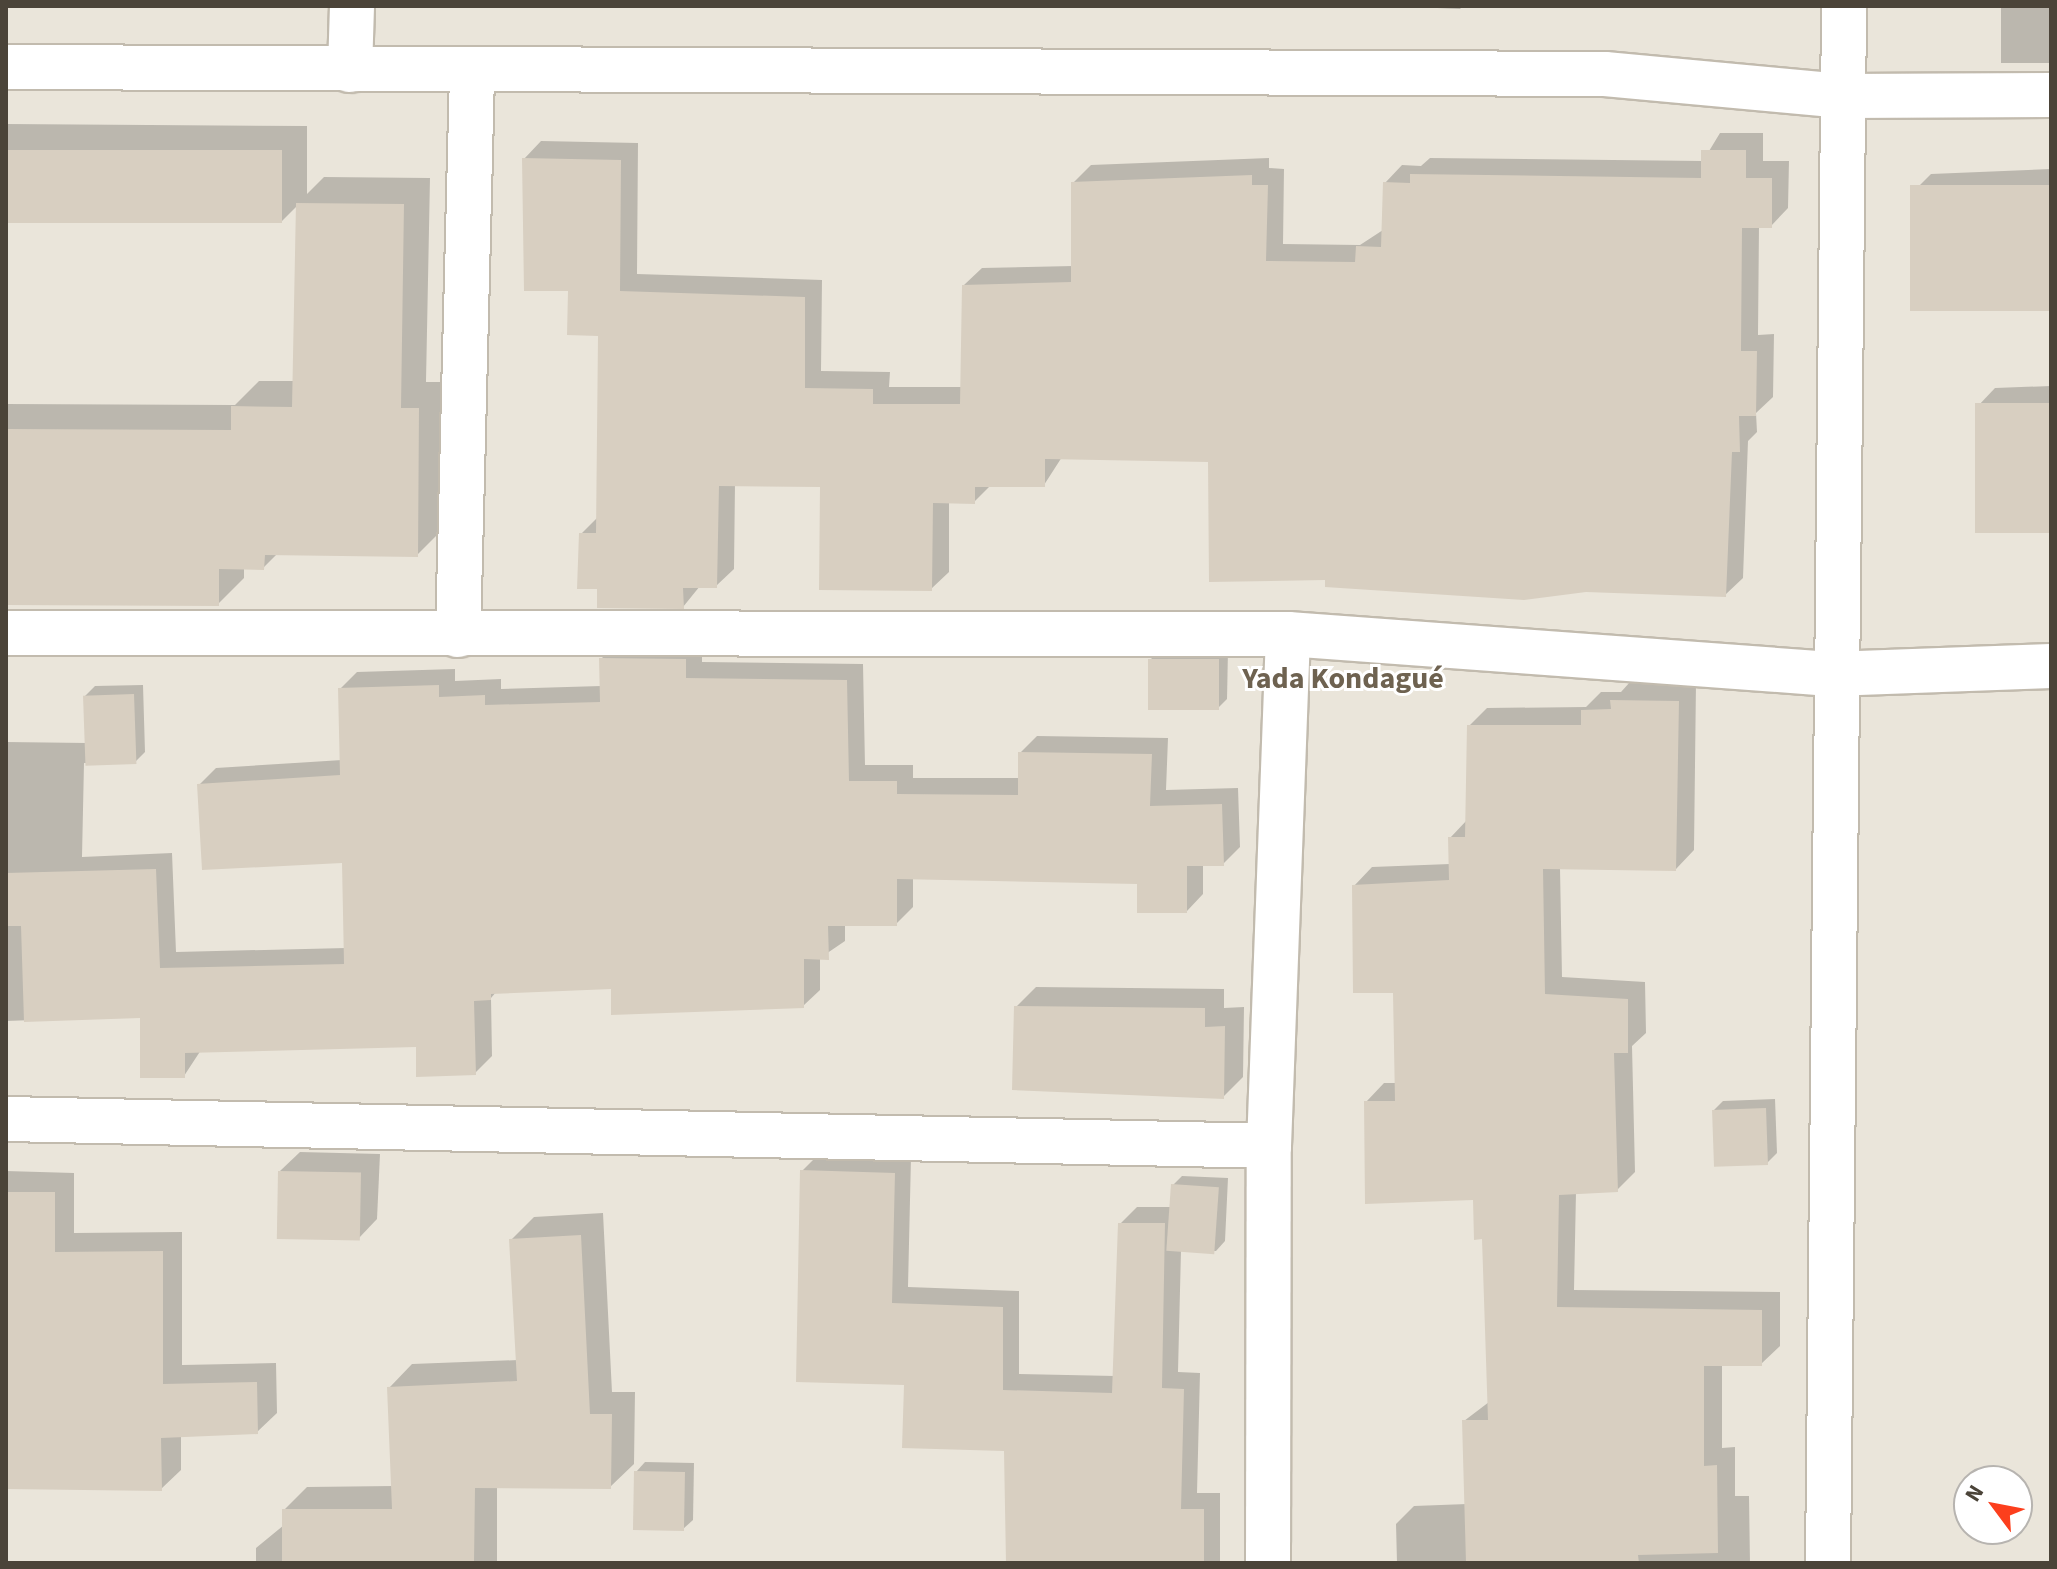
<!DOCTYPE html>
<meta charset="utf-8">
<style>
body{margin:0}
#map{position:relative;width:2057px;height:1569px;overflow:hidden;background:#f6f3ec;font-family:"Source Sans 3",sans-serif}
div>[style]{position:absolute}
.residential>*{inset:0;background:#eae5da}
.shadow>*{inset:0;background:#0003;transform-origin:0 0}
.building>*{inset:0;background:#d8cfc1;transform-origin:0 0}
.roads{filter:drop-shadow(2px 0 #c2bbae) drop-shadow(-2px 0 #c2bbae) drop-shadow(0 2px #c2bbae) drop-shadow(0 -2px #c2bbae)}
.minor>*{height:44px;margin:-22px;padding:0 22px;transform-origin:22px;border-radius:22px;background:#fff}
span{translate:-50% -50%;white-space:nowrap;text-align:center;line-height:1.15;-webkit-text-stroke:6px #fff;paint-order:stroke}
.district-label{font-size:30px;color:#6e6250;font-weight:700}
.frame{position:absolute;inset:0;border:8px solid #4b4439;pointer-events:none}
.north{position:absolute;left:1953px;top:1465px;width:80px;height:80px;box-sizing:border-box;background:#fff;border:2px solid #b7b4b0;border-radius:50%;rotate:302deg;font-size:22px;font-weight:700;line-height:32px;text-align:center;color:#4b4439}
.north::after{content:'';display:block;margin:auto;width:28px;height:36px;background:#fc3f1d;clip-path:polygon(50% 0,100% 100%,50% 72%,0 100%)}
</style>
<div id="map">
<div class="residential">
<i style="clip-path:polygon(evenodd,6px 6px,2051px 6px,2051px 1563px,6px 1563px,6px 6px,1969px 1481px,2017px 1481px,2017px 1529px,1969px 1529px,1969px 1481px)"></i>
</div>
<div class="shadow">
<i style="clip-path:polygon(6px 6px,135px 6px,6px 8px)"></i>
<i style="clip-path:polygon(1391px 6px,1463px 6px,1460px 9px)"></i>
<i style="left:2001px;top:6px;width:50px;height:57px"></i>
<i style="clip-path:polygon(6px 124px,307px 126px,307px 194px,324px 177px,430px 178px,426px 382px,444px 382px,443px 529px,417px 555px,278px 553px,263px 568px,244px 568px,244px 578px,218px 604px,6px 603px,6px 404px,235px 405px,259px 381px,295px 381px,298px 205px,281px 222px,6px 221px)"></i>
<i style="clip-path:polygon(1720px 133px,1763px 133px,1763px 161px,1789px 161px,1788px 208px,1771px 226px,1759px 226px,1758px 335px,1774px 334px,1773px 397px,1756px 413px,1757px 432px,1748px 441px,1743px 578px,1725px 595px,1327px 578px,1210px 460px,1062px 457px,1044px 485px,991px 485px,974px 502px,949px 501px,949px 572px,931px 589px,822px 485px,735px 484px,734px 569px,716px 586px,700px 586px,683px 607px,599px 587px,581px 534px,598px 517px,600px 334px,570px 289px,524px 159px,541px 141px,638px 143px,637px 274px,822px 280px,821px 371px,890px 372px,889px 387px,962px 387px,964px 285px,982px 268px,1073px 266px,1073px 183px,1091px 165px,1269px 158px,1269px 168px,1284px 169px,1283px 244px,1360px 245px,1383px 230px,1385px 183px,1402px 165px,1421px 166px,1430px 158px,1703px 161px)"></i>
<i style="clip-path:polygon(2051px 169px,2051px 309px,1912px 193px,1931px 174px)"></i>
<i style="clip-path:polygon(2051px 386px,2051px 531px,1977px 407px,1995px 388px)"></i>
<i style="clip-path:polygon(618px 642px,702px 642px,702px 662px,863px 664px,865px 765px,913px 765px,913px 778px,1020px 778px,1020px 753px,1037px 736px,1168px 738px,1166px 790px,1238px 788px,1240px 847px,1223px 864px,1203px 864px,1203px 894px,1187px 911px,1139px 882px,913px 877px,913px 907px,896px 924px,845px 924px,845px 941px,820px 958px,820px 990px,803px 1006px,613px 987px,497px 991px,491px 998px,492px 1056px,475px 1073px,418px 1044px,201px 1050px,184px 1076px,142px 1016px,6px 1021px,6px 742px,87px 743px,85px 696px,95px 686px,143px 685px,145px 752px,135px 762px,84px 763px,82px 857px,172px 853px,176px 952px,346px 948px,344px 861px,199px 785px,216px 768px,342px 760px,340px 689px,357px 672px,455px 669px,455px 681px,501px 679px,501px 689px,601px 686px,601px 659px)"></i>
<i style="clip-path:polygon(1160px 650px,1228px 650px,1227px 699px,1218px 708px,1150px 660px)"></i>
<i style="clip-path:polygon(1630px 682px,1696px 683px,1694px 850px,1676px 869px,1560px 868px,1562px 977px,1645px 982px,1646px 1033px,1632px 1046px,1635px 1172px,1617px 1190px,1576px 1192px,1574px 1290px,1780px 1292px,1780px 1346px,1761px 1364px,1722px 1364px,1722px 1448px,1735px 1447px,1735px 1496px,1749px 1496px,1750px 1563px,1397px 1563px,1396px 1524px,1414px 1506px,1467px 1504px,1464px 1421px,1489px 1402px,1484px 1237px,1475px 1198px,1366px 1102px,1384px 1083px,1396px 1083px,1395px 991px,1354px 886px,1372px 867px,1450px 864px,1450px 838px,1467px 820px,1469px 726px,1487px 708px,1586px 707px,1601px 692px,1621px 692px)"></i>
<i style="clip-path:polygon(1036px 987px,1224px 989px,1224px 1008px,1244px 1007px,1243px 1077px,1223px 1097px,1016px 1007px)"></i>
<i style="clip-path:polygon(1775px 1099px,1777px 1153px,1767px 1163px,1714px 1110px,1723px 1101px)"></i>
<i style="clip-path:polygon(300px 1152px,380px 1154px,377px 1219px,358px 1239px,280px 1171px)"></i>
<i style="clip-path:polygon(819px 1154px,911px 1157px,908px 1287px,1019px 1291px,1019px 1374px,1115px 1376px,1120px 1224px,1137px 1207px,1171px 1207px,1173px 1185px,1182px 1176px,1228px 1178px,1225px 1241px,1216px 1251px,1181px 1250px,1178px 1372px,1200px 1373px,1197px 1493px,1220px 1493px,1220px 1563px,1008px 1563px,1006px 1449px,906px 1383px,802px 1171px)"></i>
<i style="clip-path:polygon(6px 1171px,74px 1173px,74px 1233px,182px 1232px,182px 1365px,276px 1363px,277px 1413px,257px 1432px,181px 1435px,181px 1470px,161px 1489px,6px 1485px)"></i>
<i style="clip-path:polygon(603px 1213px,612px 1392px,635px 1392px,634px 1464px,610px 1487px,497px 1486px,497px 1563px,256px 1563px,256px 1548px,284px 1525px,284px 1510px,307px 1487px,393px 1486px,389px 1388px,412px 1364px,518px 1360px,511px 1240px,534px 1217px)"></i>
<i style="clip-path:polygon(645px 1462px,694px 1463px,693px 1520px,683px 1529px,636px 1472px)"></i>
</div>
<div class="building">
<i style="left:6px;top:150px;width:276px;height:73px"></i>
<i style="clip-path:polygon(1701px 150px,1746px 150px,1746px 178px,1772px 178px,1772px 228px,1742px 228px,1741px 351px,1757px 351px,1756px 416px,1739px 416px,1740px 452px,1732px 452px,1726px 597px,1586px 592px,1524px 600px,1325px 587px,1325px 580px,1209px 582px,1208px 462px,1045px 459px,1045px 487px,975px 487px,975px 504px,933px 503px,932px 591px,819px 590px,820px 487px,719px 486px,717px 588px,683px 588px,684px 609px,597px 608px,597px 589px,577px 589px,579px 533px,596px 533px,598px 336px,567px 335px,568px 291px,524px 291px,522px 158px,621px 160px,620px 291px,805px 297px,805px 388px,873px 389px,873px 404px,960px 404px,962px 285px,1071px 282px,1071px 182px,1252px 175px,1252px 185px,1268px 185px,1266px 261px,1355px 262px,1356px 246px,1381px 247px,1383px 182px,1410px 183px,1410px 174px,1701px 178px)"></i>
<i style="left:2051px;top:185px;width:126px;height:141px;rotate:90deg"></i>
<i style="clip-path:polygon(296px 203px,404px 204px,401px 408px,419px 408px,418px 557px,265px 555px,264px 570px,219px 569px,219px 606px,6px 605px,6px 429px,231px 430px,231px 406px,292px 407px)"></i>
<i style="left:2051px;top:403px;width:130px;height:76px;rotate:90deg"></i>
<i style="clip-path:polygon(599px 658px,686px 659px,686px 678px,847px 680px,849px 781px,897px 781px,897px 794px,1018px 795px,1018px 752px,1152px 754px,1150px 806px,1222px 804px,1224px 866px,1187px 866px,1187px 913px,1137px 913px,1137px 884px,897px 879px,897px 926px,828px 926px,829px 960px,804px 959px,804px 1008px,611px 1015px,611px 989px,491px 994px,491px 1000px,474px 1001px,476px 1075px,416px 1077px,416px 1047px,185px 1053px,185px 1078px,140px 1078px,140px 1018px,24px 1022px,21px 926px,6px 926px,6px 873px,156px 869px,160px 968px,344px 964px,342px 863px,202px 870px,197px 784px,340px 775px,338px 688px,439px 685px,439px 697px,485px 695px,485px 705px,600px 702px)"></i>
<i style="left:1148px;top:659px;width:71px;height:51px"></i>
<i style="left:134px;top:694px;width:70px;height:51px;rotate:88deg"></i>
<i style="clip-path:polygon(1610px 700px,1679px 701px,1676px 871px,1543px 869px,1545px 994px,1628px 999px,1628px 1053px,1614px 1053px,1618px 1192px,1559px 1195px,1557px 1307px,1762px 1310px,1762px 1366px,1704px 1366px,1704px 1466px,1717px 1465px,1718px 1553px,1638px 1555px,1639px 1563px,1466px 1563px,1462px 1420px,1488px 1420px,1482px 1239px,1474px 1240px,1473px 1200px,1365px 1204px,1364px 1101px,1395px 1101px,1393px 993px,1353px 993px,1352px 885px,1449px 880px,1448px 837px,1465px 837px,1467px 725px,1581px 725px,1581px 710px,1611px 709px)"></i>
<i style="clip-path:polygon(1014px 1006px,1205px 1008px,1205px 1027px,1225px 1026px,1224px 1099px,1012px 1090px)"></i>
<i style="left:1766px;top:1108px;width:57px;height:54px;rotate:88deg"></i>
<i style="clip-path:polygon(800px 1170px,895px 1173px,892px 1303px,1003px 1307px,1003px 1390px,1112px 1393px,1118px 1223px,1165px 1223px,1162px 1388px,1184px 1389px,1181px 1509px,1204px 1509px,1204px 1563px,1006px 1563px,1004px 1451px,902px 1448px,904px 1385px,796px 1382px)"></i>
<i style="left:278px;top:1171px;width:83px;height:68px;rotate:1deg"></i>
<i style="left:1171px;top:1184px;width:48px;height:67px;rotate:4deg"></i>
<i style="clip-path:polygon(6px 1192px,55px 1192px,55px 1252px,163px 1251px,163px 1384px,257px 1382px,258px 1434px,161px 1438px,162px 1491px,6px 1489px)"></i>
<i style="clip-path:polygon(581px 1235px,590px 1414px,612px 1414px,611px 1489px,475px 1488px,474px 1563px,282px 1563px,282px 1509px,392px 1509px,387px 1387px,517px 1381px,509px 1239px)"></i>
<i style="left:634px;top:1471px;width:51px;height:59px;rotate:1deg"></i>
</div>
<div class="roads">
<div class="minor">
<i style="left:6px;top:67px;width:1599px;rotate:0.25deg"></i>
<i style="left:1605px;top:74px;width:240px;rotate:5.3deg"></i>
<i style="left:1844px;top:96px;width:207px;rotate:-0.3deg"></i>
<i style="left:350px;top:70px;width:64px;rotate:-88.2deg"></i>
<i style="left:6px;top:633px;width:1282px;rotate:0.04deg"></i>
<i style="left:1288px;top:634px;width:544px;rotate:4.21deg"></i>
<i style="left:1831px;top:674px;width:220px;rotate:-2.1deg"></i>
<i style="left:458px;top:635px;width:560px;rotate:-88.57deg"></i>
<i style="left:6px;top:1119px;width:1263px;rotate:1.22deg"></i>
<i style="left:1268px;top:1563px;width:417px;rotate:-89.9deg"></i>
<i style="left:1269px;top:1146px;width:512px;rotate:-87.87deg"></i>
<i style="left:1828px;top:1563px;width:1557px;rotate:-89.41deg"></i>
</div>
</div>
<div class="district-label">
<span style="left:1343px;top:679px">Yada Kondagué</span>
</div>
<div class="frame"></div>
<div class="north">N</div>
</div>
